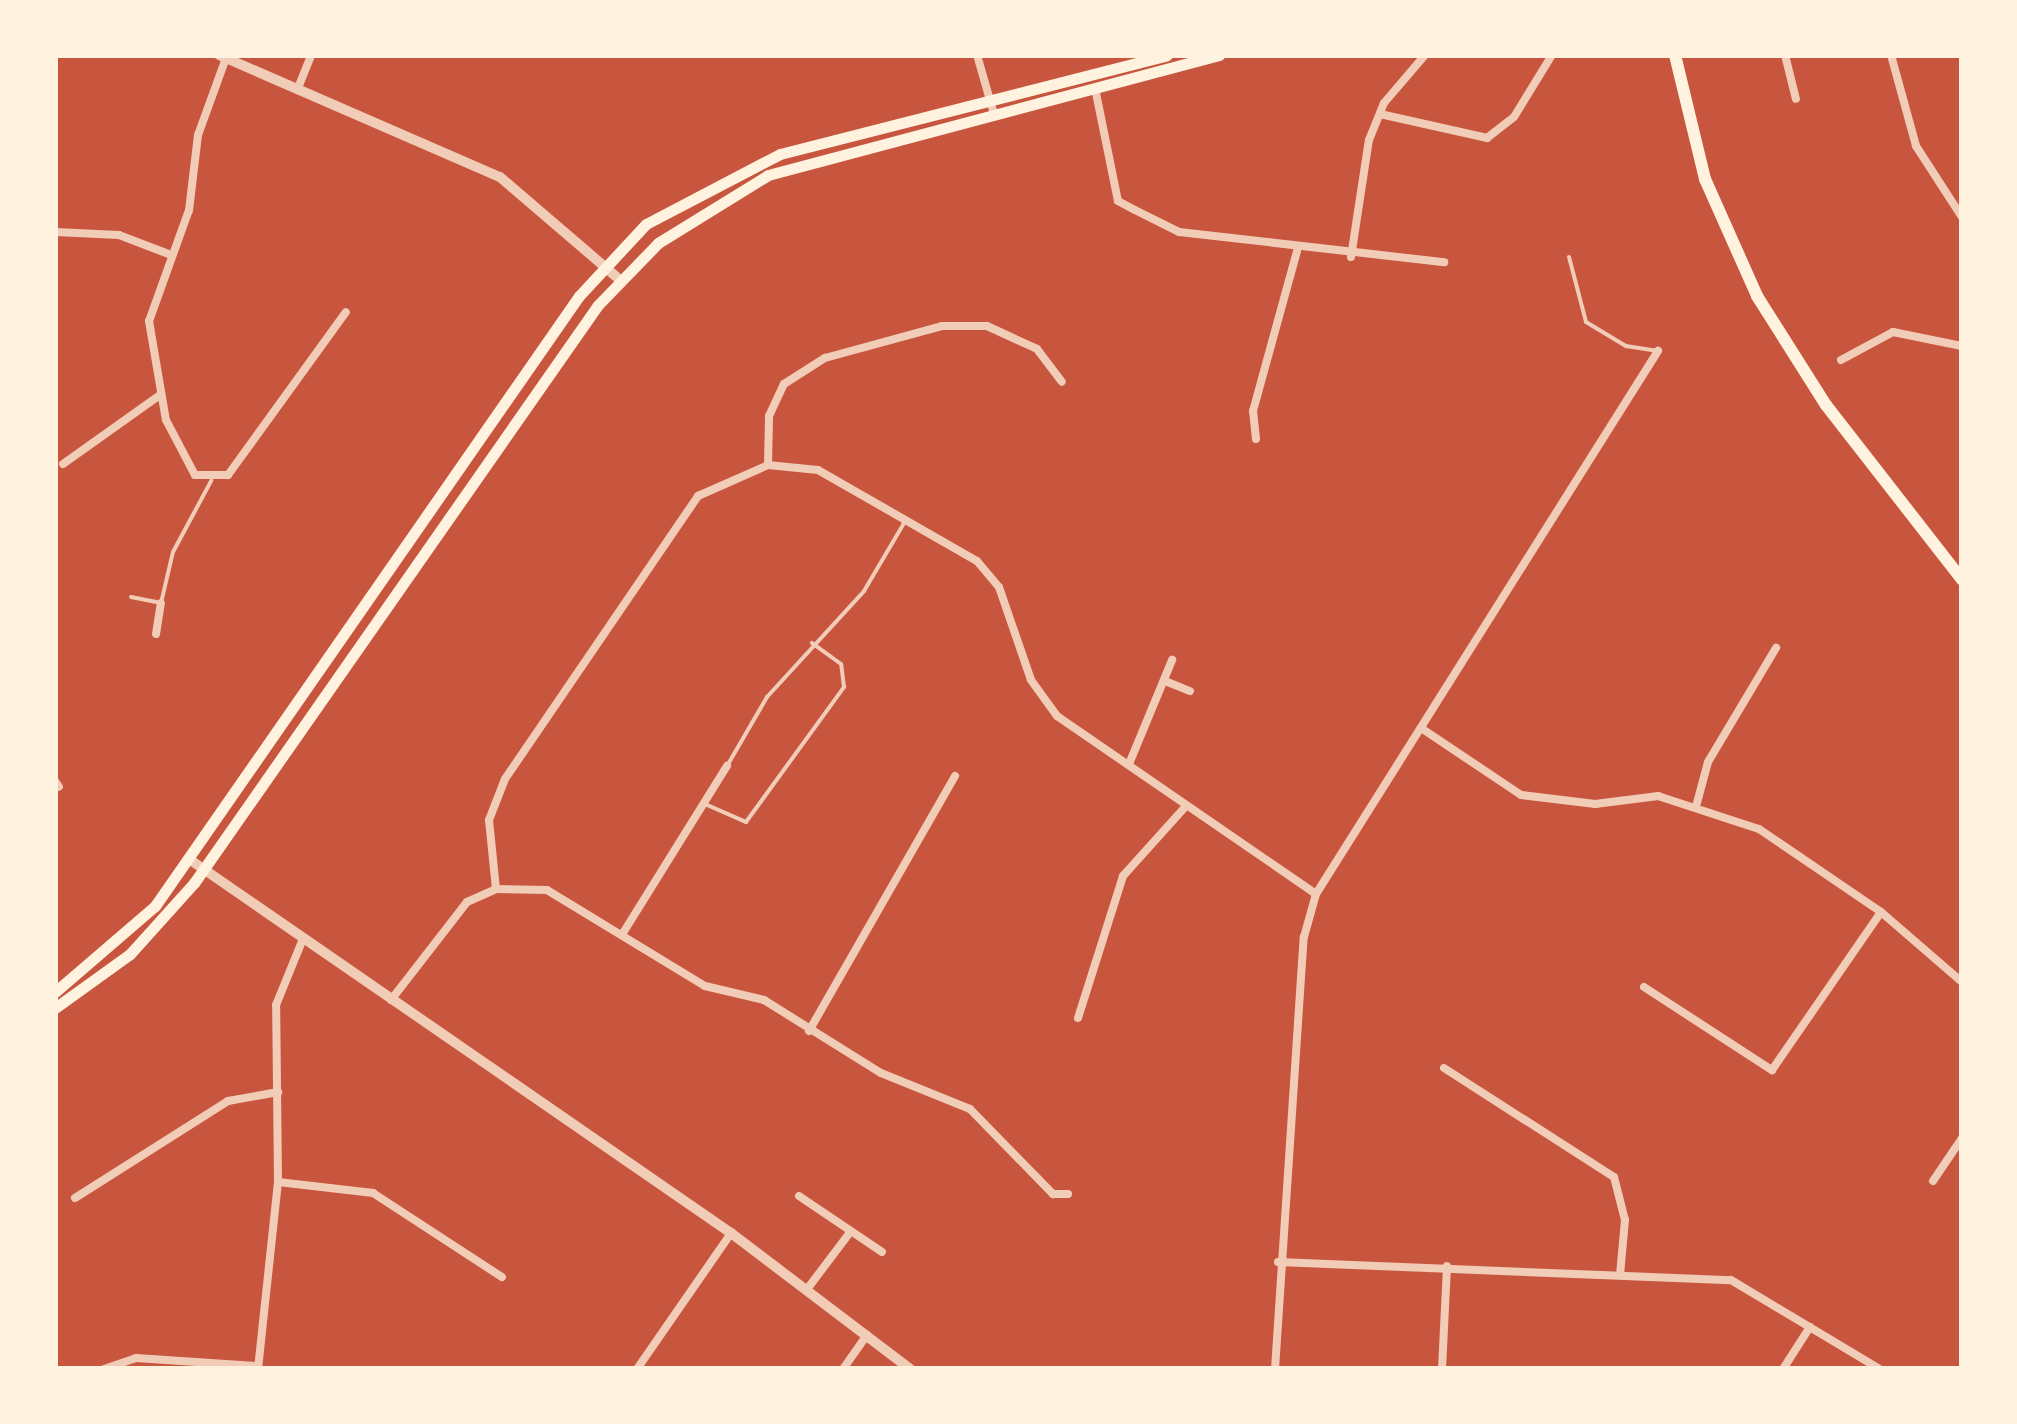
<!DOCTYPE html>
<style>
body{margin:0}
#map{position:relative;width:2017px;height:1424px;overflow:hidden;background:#c8553d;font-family:Raleway,sans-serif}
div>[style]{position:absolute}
.service>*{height:4px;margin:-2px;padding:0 2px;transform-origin:2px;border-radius:2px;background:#f1ccb7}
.minor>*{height:8px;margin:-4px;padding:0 4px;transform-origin:4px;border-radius:4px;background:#f1ccb7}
.tertiary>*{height:10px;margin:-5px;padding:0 5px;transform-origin:5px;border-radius:5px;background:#f1ccb7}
.secondary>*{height:11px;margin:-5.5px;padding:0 5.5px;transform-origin:5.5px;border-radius:5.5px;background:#fff3e0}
.primary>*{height:12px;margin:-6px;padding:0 6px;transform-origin:6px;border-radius:6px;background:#fff3e0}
span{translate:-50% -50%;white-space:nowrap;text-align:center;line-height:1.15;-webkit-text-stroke:8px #fff3e0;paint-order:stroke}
.frame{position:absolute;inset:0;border:58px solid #fff3e0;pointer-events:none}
</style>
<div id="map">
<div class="service">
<i style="left:1569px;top:257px;width:67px;rotate:75.3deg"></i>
<i style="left:1586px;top:322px;width:47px;rotate:31deg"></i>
<i style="left:1626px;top:346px;width:31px;rotate:9deg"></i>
<i style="left:131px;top:597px;width:31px;rotate:11deg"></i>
<i style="left:161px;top:603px;width:52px;rotate:-76.8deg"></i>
<i style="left:173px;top:552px;width:81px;rotate:-61.8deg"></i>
<i style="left:727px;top:766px;width:80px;rotate:-59.9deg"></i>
<i style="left:767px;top:697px;width:144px;rotate:-47.5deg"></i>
<i style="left:864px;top:591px;width:79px;rotate:-59.5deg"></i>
<i style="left:705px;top:804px;width:45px;rotate:23.7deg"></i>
<i style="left:746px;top:822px;width:167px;rotate:-54deg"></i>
<i style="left:844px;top:687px;width:23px;rotate:-97deg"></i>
<i style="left:841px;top:664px;width:36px;rotate:-144deg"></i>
</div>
<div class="minor">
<i style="left:977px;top:55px;width:61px;rotate:73.9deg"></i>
<i style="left:1785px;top:55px;width:45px;rotate:76deg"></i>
<i style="left:1891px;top:55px;width:94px;rotate:74.6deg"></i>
<i style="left:1916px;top:146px;width:85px;rotate:57.1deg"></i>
<i style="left:226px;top:58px;width:82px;rotate:110deg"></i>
<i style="left:198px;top:135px;width:76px;rotate:96.8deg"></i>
<i style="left:189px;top:210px;width:118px;rotate:109.8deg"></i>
<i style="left:149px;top:321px;width:100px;rotate:80.3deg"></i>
<i style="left:166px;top:420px;width:62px;rotate:62.2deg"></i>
<i style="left:195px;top:475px;width:33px"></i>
<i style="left:228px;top:475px;width:201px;rotate:-54.1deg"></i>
<i style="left:298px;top:88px;width:35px;rotate:-68deg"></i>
<i style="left:1095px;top:88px;width:115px;rotate:78.5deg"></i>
<i style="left:1118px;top:201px;width:19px;rotate:28deg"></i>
<i style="left:1135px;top:210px;width:49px;rotate:26.6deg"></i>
<i style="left:1179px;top:232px;width:267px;rotate:6.5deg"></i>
<i style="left:1380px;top:114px;width:110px;rotate:12.6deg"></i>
<i style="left:1487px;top:138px;width:34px;rotate:-38deg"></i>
<i style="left:1514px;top:117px;width:73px;rotate:-58.5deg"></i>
<i style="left:55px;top:232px;width:64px;rotate:2.7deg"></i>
<i style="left:119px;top:235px;width:56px;rotate:21deg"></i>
<i style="left:1351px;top:257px;width:118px;rotate:-81.3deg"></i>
<i style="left:1369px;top:140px;width:40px;rotate:-68deg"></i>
<i style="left:1384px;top:103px;width:63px;rotate:-49.5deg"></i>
<i style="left:1841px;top:360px;width:59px;rotate:-28.3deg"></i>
<i style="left:1893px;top:332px;width:70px;rotate:11.5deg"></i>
<i style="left:1256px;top:439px;width:28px;rotate:-96deg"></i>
<i style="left:1253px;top:411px;width:166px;rotate:-74.6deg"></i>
<i style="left:63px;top:464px;width:119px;rotate:-35.4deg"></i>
<i style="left:768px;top:465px;width:49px;rotate:-88.8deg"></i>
<i style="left:769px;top:416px;width:35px;rotate:-65deg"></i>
<i style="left:784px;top:384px;width:49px;rotate:-32.4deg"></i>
<i style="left:825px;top:358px;width:121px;rotate:-15.3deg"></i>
<i style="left:942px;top:326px;width:45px"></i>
<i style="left:987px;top:326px;width:55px;rotate:24.7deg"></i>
<i style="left:1037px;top:349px;width:41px;rotate:52.9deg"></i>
<i style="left:156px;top:634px;width:31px;rotate:-81deg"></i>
<i style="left:1165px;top:681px;width:27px;rotate:22deg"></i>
<i style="left:1421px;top:728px;width:120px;rotate:33.8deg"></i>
<i style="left:1521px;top:795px;width:75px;rotate:6.9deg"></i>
<i style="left:1595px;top:804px;width:64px;rotate:-7.2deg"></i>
<i style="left:1658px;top:796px;width:106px;rotate:18.1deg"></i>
<i style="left:1759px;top:829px;width:148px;rotate:34.2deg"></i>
<i style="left:1881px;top:912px;width:107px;rotate:40.8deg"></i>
<i style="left:1129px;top:764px;width:113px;rotate:-67.5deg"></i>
<i style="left:55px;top:781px;width:7px;rotate:56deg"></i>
<i style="left:1697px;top:803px;width:42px;rotate:-75deg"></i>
<i style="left:1708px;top:762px;width:133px;rotate:-59.2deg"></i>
<i style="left:496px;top:889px;width:69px;rotate:-95.8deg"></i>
<i style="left:489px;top:820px;width:44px;rotate:-68.7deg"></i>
<i style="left:505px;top:779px;width:343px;rotate:-55.7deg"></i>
<i style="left:698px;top:496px;width:77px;rotate:-23.9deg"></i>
<i style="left:768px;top:465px;width:50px;rotate:5.7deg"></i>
<i style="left:818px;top:470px;width:183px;rotate:29.8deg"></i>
<i style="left:977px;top:561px;width:34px;rotate:50deg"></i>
<i style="left:999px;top:587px;width:98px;rotate:71deg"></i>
<i style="left:1031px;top:680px;width:44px;rotate:54.2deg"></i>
<i style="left:1057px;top:716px;width:314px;rotate:34.5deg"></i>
<i style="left:623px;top:933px;width:197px;rotate:-58.1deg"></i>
<i style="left:1644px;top:987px;width:153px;rotate:33deg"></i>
<i style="left:1772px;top:1070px;width:192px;rotate:-55.4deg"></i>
<i style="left:391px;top:1000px;width:124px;rotate:-52.2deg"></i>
<i style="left:467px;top:902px;width:32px;rotate:-24deg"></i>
<i style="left:496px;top:889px;width:51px;rotate:1.1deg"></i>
<i style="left:547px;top:890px;width:185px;rotate:31.3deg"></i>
<i style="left:705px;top:986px;width:61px;rotate:13.3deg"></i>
<i style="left:764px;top:1000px;width:138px;rotate:32deg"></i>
<i style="left:881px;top:1073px;width:96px;rotate:22deg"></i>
<i style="left:970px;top:1109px;width:119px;rotate:45.7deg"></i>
<i style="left:1053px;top:1194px;width:15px"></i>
<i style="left:1078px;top:1018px;width:149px;rotate:-72.4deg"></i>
<i style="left:1123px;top:876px;width:94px;rotate:-48deg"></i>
<i style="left:809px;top:1031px;width:294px;rotate:-60.2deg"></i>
<i style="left:1444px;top:1068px;width:202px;rotate:32.7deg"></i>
<i style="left:1614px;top:1177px;width:44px;rotate:75.7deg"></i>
<i style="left:1625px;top:1220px;width:55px;rotate:95.2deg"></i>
<i style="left:1933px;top:1181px;width:52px;rotate:-56deg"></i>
<i style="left:278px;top:1182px;width:96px;rotate:6.6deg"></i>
<i style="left:373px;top:1193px;width:154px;rotate:33.1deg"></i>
<i style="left:799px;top:1196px;width:100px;rotate:34deg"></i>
<i style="left:75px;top:1198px;width:181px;rotate:-32.4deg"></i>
<i style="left:228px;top:1101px;width:51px;rotate:-10.2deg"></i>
<i style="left:1278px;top:1262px;width:453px;rotate:2.3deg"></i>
<i style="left:1731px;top:1280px;width:174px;rotate:30.9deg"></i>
<i style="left:808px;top:1288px;width:71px;rotate:-53deg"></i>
<i style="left:104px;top:1369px;width:34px;rotate:-19deg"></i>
<i style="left:136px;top:1358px;width:122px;rotate:3.8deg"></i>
<i style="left:258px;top:1369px;width:188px;rotate:-83.9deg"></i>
<i style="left:278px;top:1182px;width:177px;rotate:-90.6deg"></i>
<i style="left:276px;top:1005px;width:71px;rotate:-67.8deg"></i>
<i style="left:637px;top:1369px;width:165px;rotate:-55.3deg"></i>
<i style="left:843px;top:1369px;width:42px;rotate:-54.8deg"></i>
<i style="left:1275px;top:1369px;width:433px;rotate:-86.2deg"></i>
<i style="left:1304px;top:937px;width:45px;rotate:-74.4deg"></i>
<i style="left:1316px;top:894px;width:642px;rotate:-57.8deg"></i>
<i style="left:1442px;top:1369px;width:103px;rotate:-87.2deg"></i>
<i style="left:1783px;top:1369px;width:50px;rotate:-57.3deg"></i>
</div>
<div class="tertiary">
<i style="left:219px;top:55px;width:306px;rotate:23.5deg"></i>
<i style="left:500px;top:177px;width:157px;rotate:40.6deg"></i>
<i style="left:189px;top:859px;width:659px;rotate:34.61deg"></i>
<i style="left:731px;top:1233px;width:225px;rotate:37.2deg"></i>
</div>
<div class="secondary">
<i style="left:55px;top:992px;width:132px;rotate:-40.7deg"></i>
<i style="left:155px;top:906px;width:743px;rotate:-55.2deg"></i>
<i style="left:579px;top:296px;width:98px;rotate:-47.1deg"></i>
<i style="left:646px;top:224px;width:151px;rotate:-27.6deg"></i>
<i style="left:780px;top:154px;width:399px;rotate:-14.3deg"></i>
<i style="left:55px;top:1008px;width:92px;rotate:-35.8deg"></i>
<i style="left:130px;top:954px;width:96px;rotate:-48deg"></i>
<i style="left:194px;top:883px;width:705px;rotate:-55.05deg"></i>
<i style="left:598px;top:305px;width:86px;rotate:-45.9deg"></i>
<i style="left:658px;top:243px;width:129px;rotate:-31.7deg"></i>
<i style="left:768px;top:175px;width:467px;rotate:-14.9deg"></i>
</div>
<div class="primary">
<i style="left:1675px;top:55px;width:128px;rotate:76.4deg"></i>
<i style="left:1705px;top:179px;width:128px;rotate:66deg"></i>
<i style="left:1757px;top:296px;width:129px;rotate:57.7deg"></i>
<i style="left:1826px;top:405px;width:222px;rotate:52.1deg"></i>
</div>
<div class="frame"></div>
</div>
